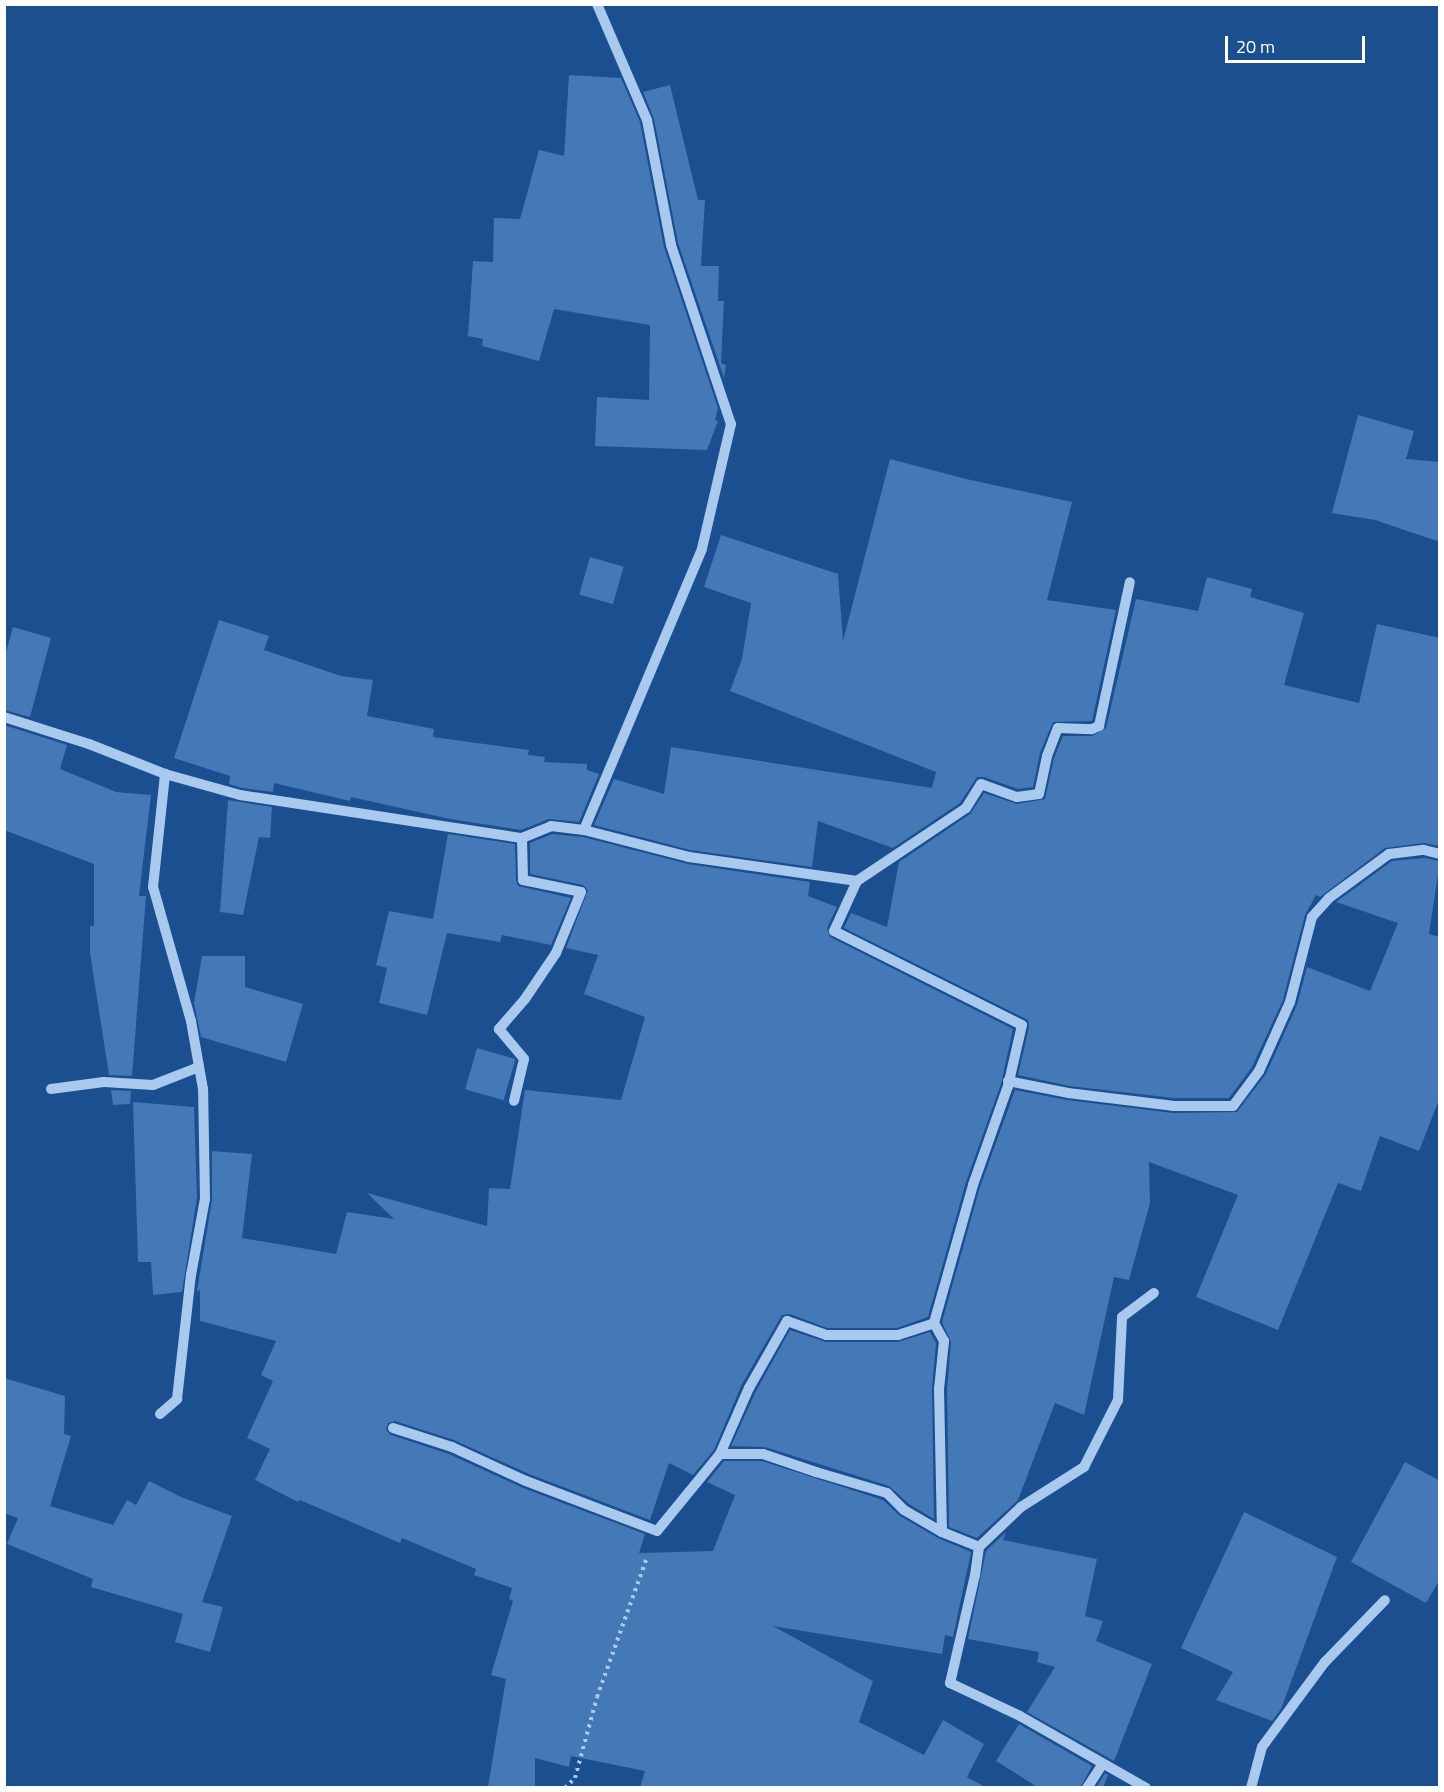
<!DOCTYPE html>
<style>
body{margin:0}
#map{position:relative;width:1444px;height:1792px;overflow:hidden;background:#1b4f8f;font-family:"Titillium Web",sans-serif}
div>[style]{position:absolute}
.building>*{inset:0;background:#4478b7;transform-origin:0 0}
.path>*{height:4px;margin-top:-2px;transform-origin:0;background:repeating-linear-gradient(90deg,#a9c9ee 0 3px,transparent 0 7.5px)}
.minor>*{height:10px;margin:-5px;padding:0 5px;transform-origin:5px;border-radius:5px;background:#a9c9ee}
span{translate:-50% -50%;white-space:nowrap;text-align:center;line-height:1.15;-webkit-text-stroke:6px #1b4f8f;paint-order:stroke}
.frame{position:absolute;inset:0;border:6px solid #fff;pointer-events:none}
.scale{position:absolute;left:1225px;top:36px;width:140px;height:27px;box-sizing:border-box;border:3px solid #fff;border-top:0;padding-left:8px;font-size:18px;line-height:21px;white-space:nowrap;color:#fff;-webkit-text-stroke:4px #1b4f8f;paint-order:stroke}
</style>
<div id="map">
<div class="building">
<i style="clip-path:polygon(569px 75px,621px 78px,640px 122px,664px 247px,718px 408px,715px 420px,718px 421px,707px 450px,595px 446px,597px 397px,649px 400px,650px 325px,554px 309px,539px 361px,482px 346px,483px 339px,468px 336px,473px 261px,493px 262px,494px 218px,520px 219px,539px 150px,564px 156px)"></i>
<i style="clip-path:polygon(670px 85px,698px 200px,705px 200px,701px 266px,719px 266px,718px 301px,724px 301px,721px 363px,726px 365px,724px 378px,678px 243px,654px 119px,643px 92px)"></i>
<i style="clip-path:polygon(1358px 415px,1414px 431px,1406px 459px,1440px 462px,1440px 542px,1375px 520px,1332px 513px)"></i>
<i style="clip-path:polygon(890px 459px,966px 479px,1072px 502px,1047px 600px,1116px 610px,1092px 721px,1053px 722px,1040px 753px,1033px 787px,1018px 789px,984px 777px,977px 777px,960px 803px,893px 848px,818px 821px,812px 867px,690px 850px,594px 825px,614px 779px,664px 794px,671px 747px,932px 788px,936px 772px,730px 691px,742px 659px,751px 603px,704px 587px,721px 535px,838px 574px,843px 641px)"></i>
<i style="left:590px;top:557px;width:35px;height:39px;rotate:16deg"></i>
<i style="clip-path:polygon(1207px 577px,1252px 589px,1250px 597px,1304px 613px,1284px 685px,1359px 703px,1377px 624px,1440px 638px,1440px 846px,1424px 843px,1385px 848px,1320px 897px,1316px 895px,1305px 915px,1283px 1000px,1252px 1067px,1229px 1098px,1174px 1098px,1069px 1086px,1018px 1075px,1029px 1027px,1028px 1020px,844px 928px,851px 913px,887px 927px,899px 862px,970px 814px,984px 793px,1017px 804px,1045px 799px,1054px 758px,1063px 736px,1092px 736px,1106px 728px,1136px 599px,1198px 611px)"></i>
<i style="clip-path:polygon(219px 620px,269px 636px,264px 650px,341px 676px,373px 680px,367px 716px,434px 729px,433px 737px,529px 750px,528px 755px,545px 757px,544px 762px,587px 764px,587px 770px,599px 774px,579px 822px,549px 819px,521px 830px,450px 819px,351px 797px,350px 801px,274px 783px,273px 792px,242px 788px,229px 784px,230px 776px,174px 758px)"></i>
<i style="clip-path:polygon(13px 627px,51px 638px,30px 717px,4px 710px,4px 659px)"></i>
<i style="clip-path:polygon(4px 725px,67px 745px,60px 769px,116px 792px,151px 795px,139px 896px,146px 896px,132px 1076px,109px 1075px,90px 953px,90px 926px,94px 926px,94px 864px,4px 830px)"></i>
<i style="clip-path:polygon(228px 800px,272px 807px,270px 838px,259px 837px,243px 915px,220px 912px)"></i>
<i style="clip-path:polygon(448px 834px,515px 844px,516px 880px,518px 886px,571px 898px,551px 945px,502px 935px,500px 942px,447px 933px,427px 1015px,379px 1003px,387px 968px,376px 965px,389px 911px,433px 919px)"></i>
<i style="clip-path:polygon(552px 834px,583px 837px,688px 864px,810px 882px,808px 896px,837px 907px,827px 928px,830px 937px,1013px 1029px,1001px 1084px,966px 1182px,928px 1317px,897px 1328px,827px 1328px,790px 1314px,782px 1315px,742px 1384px,714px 1450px,693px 1475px,669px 1463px,650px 1520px,529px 1474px,454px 1440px,395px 1421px,388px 1423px,386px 1430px,391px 1435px,449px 1454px,523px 1488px,645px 1534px,639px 1553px,713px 1551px,735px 1495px,707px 1482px,724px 1461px,762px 1461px,883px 1500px,900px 1516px,938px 1538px,971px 1552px,953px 1637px,945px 1635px,942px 1654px,773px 1626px,873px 1681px,859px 1722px,924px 1755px,943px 1720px,984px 1744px,967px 1777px,987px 1788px,640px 1788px,645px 1771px,571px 1756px,569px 1767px,535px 1758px,535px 1787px,488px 1787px,506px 1679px,491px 1675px,513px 1601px,509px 1599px,512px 1588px,474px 1575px,476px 1569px,402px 1538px,400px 1543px,300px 1500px,298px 1502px,255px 1480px,270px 1449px,247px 1438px,273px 1381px,261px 1375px,276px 1341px,200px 1321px,200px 1290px,197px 1291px,212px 1200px,212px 1151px,252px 1154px,242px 1238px,336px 1254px,347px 1212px,394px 1219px,367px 1193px,487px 1226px,489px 1188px,510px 1189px,525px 1090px,621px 1100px,645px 1017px,584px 994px,598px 955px,566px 948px,588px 890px,583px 885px,530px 874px,530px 843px)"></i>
<i style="clip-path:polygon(1424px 858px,1440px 861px,1429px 934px,1440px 937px,1440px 1097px,1419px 1151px,1380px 1136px,1361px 1191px,1338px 1183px,1278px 1330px,1196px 1297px,1238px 1195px,1149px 1162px,1150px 1203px,1129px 1280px,1114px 1277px,1084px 1415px,1055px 1403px,1018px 1500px,977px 1538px,949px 1527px,947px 1389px,951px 1342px,942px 1322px,980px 1187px,1015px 1090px,1067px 1100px,1173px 1113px,1237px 1112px,1266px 1074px,1297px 1005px,1307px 967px,1370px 991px,1398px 923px,1336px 902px,1392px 861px)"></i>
<i style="clip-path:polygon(202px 956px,245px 956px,245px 987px,303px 1004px,286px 1062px,201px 1037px,194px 1003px)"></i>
<i style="left:477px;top:1048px;width:40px;height:43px;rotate:16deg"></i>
<i style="clip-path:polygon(111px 1090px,131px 1091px,130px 1104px,113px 1105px)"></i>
<i style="clip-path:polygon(133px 1102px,194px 1107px,197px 1198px,182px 1292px,153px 1295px,151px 1262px,138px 1262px)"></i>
<i style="clip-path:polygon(790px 1330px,826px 1342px,898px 1342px,930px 1332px,936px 1343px,932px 1389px,934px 1519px,909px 1504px,889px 1486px,765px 1447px,731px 1446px,756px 1391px)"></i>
<i style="clip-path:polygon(4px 1378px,65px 1396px,64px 1434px,71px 1436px,50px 1506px,113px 1525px,127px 1500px,136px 1505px,149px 1481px,181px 1497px,232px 1516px,202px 1602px,223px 1607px,210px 1652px,175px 1642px,183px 1614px,91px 1587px,93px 1579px,7px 1544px,18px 1518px,4px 1513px)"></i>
<i style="clip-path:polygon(1405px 1462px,1440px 1481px,1440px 1579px,1426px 1603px,1351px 1562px)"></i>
<i style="clip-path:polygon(1244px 1512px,1337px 1557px,1281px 1709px,1272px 1721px,1216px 1700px,1233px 1672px,1181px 1648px)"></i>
<i style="clip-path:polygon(1006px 1532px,1003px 1540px,1097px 1559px,1085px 1616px,1103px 1621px,1096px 1641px,1152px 1664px,1114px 1761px,1027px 1712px,1055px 1667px,1037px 1662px,1039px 1652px,968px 1639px,986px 1551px)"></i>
<i style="clip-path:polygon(1019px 1724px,1092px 1766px,1080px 1788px,1039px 1788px,996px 1761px)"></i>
<i style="clip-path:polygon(1105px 1773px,1108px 1775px,1103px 1788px,1096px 1788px)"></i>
</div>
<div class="path">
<i style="left:565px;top:1788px;width:14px;rotate:-45deg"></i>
<i style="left:575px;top:1778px;width:84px;rotate:-74.8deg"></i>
<i style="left:597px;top:1697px;width:149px;rotate:-70.3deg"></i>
</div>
<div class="minor">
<i style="left:597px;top:4px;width:126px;rotate:66.7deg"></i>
<i style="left:647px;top:120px;width:127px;rotate:79.1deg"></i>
<i style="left:671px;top:245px;width:189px;rotate:71.5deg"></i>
<i style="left:731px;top:424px;width:128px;rotate:103.1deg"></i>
<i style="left:702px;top:549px;width:305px;rotate:112.8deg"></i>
<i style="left:584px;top:830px;width:108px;rotate:14.4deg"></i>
<i style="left:689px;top:857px;width:170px;rotate:8.1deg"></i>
<i style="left:857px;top:881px;width:55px;rotate:114.7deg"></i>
<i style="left:834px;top:931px;width:210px;rotate:26.6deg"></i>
<i style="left:1022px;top:1025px;width:63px;rotate:102.9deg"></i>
<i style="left:1008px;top:1086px;width:105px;rotate:109.5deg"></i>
<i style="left:973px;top:1185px;width:143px;rotate:105.8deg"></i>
<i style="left:934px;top:1323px;width:21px;rotate:61deg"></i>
<i style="left:944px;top:1341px;width:48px;rotate:95.9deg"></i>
<i style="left:939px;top:1389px;width:143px;rotate:88.8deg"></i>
<i style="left:942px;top:1532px;width:40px;rotate:22deg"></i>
<i style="left:979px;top:1547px;width:28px;rotate:98deg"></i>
<i style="left:975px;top:1575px;width:111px;rotate:103deg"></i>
<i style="left:950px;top:1683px;width:77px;rotate:25.2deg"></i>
<i style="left:1020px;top:1716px;width:145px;rotate:29.7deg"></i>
<i style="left:4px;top:717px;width:89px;rotate:17.6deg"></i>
<i style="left:89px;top:744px;width:82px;rotate:21.5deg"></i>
<i style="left:165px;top:774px;width:78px;rotate:15.6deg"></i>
<i style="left:240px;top:795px;width:285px;rotate:8.7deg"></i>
<i style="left:522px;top:838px;width:42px;rotate:88.6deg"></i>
<i style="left:523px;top:880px;width:59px;rotate:11.7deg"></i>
<i style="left:581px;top:892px;width:66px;rotate:112.3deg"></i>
<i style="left:556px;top:953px;width:55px;rotate:124deg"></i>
<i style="left:525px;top:999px;width:40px;rotate:131deg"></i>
<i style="left:499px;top:1029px;width:39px;rotate:50deg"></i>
<i style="left:524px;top:1059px;width:43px;rotate:103.4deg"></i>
<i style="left:522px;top:838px;width:31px;rotate:-22deg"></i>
<i style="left:551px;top:826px;width:33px;rotate:7deg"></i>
<i style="left:857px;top:881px;width:131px;rotate:-33.8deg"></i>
<i style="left:966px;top:808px;width:28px;rotate:-58deg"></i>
<i style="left:981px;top:784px;width:38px;rotate:20deg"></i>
<i style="left:1017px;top:797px;width:22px;rotate:-8deg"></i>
<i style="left:1039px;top:794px;width:39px;rotate:-78deg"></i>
<i style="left:1047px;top:756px;width:30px;rotate:-69deg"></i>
<i style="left:1058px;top:728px;width:34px;rotate:2deg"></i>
<i style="left:1092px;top:729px;width:8px;rotate:-23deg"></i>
<i style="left:1099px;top:726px;width:147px;rotate:-77.9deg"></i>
<i style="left:1008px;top:1081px;width:61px;rotate:11.3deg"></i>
<i style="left:1068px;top:1093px;width:107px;rotate:7deg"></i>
<i style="left:1174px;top:1106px;width:59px"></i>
<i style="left:1233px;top:1106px;width:44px;rotate:-53.4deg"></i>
<i style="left:1259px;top:1071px;width:76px;rotate:-65.8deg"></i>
<i style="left:1290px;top:1002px;width:88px;rotate:-75.5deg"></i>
<i style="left:1312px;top:917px;width:25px;rotate:-48deg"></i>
<i style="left:1329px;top:898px;width:74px;rotate:-36.3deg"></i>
<i style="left:1389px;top:854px;width:35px;rotate:-7deg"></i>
<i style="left:1424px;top:850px;width:16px;rotate:14deg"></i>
<i style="left:51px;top:1089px;width:53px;rotate:-7.5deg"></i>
<i style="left:104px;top:1082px;width:49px;rotate:3.5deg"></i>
<i style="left:153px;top:1085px;width:49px;rotate:-21.4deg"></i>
<i style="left:160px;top:1414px;width:23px;rotate:-41deg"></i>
<i style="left:177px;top:1399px;width:125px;rotate:-83.6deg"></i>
<i style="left:191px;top:1275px;width:77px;rotate:-79.6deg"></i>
<i style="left:205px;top:1199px;width:110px;rotate:-91deg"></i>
<i style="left:203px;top:1089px;width:69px;rotate:-100deg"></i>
<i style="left:191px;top:1021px;width:139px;rotate:-105.8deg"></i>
<i style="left:153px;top:887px;width:114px;rotate:-83.9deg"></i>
<i style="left:393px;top:1428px;width:62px;rotate:17.9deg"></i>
<i style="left:452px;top:1447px;width:81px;rotate:24.7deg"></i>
<i style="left:526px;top:1481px;width:140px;rotate:20.9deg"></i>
<i style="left:657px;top:1531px;width:99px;rotate:-50.7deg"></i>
<i style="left:720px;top:1454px;width:72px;rotate:-66.3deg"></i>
<i style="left:749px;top:1388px;width:77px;rotate:-60.4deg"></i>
<i style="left:787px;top:1321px;width:41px;rotate:19.7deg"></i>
<i style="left:826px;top:1335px;width:72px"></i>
<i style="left:898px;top:1335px;width:38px;rotate:-18deg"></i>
<i style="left:720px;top:1454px;width:43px"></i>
<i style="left:763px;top:1454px;width:56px;rotate:18.8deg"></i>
<i style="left:816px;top:1472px;width:74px;rotate:16.5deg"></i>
<i style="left:887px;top:1493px;width:24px;rotate:45deg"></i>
<i style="left:904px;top:1510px;width:44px;rotate:30.1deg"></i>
<i style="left:979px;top:1547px;width:58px;rotate:-43.6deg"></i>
<i style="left:1021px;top:1507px;width:75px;rotate:-32.4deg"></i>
<i style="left:1084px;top:1467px;width:75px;rotate:-63.1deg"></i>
<i style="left:1118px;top:1400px;width:83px;rotate:-87.2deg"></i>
<i style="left:1122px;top:1317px;width:40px;rotate:-37deg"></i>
<i style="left:1087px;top:1788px;width:27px;rotate:-57deg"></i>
<i style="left:1251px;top:1788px;width:42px;rotate:-75deg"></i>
<i style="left:1262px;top:1747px;width:106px;rotate:-53.5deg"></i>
<i style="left:1325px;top:1662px;width:86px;rotate:-45.9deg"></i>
</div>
<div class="frame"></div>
<div class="scale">20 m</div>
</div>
